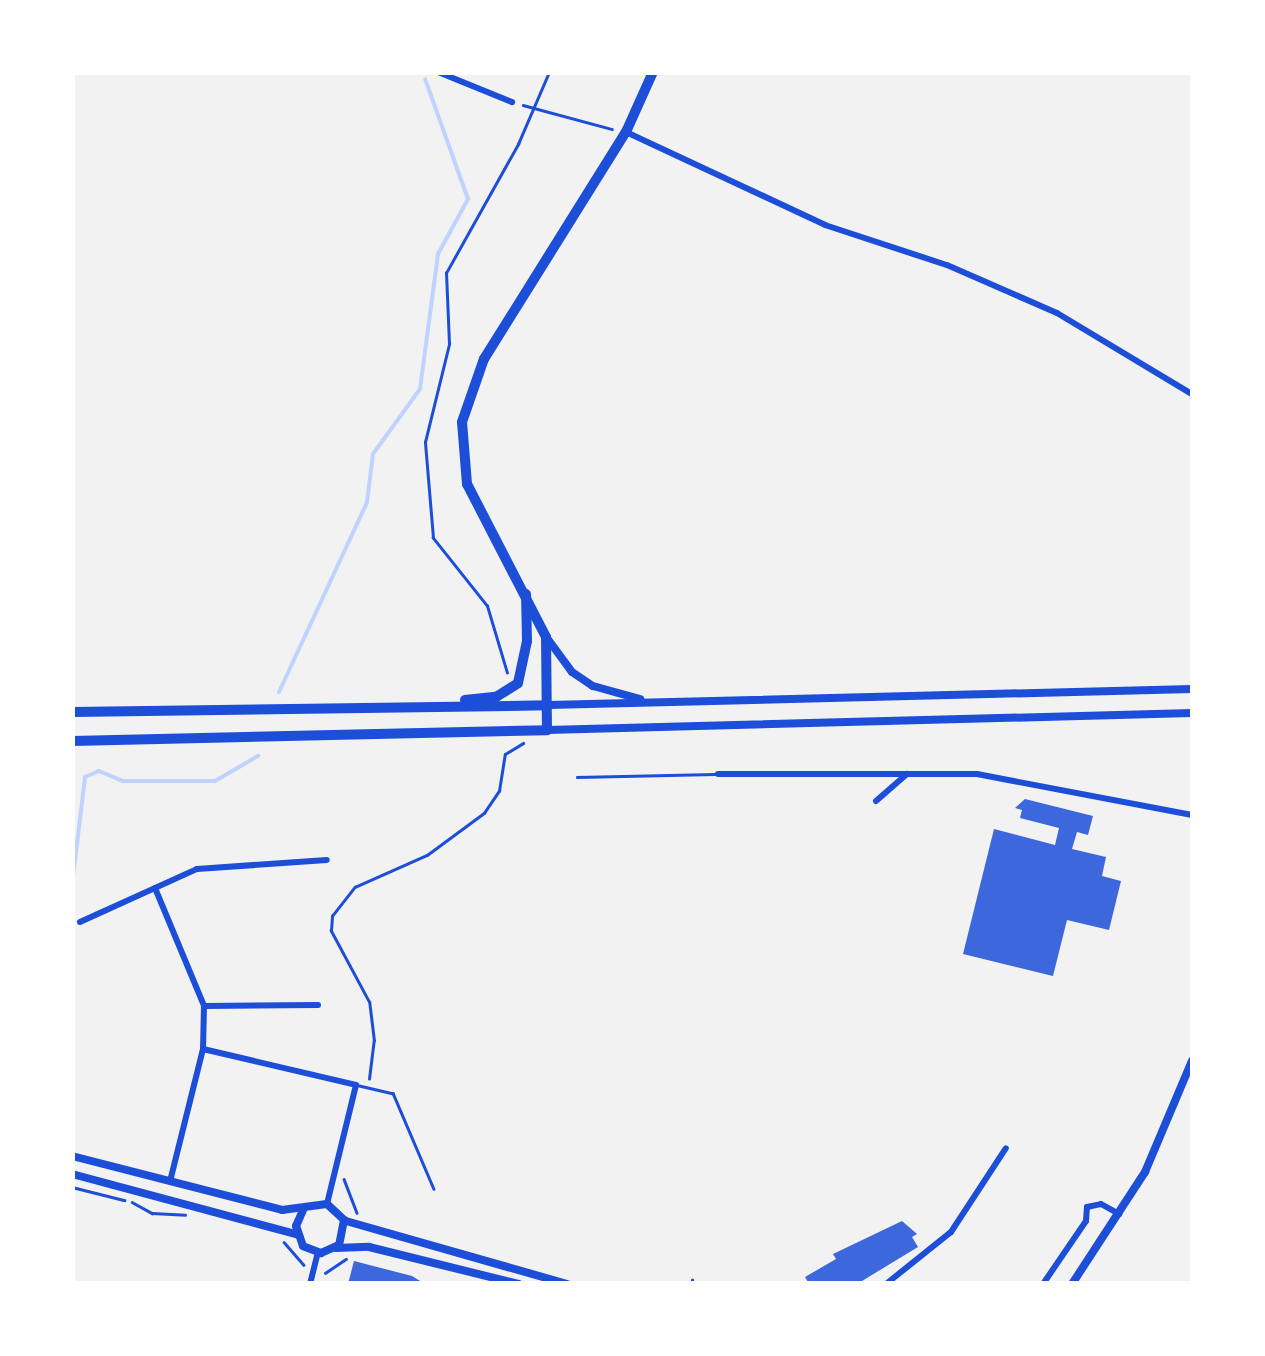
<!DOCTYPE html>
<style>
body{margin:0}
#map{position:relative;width:1265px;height:1356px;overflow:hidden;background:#f2f2f2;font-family:Poppins,sans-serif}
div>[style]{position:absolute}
.stream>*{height:4px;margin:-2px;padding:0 2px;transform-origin:2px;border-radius:2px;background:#bfd3fe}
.building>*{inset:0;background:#3d67dc}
.path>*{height:2.5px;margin:-1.25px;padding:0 1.25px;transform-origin:1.25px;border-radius:1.25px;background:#1d4ed8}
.service>*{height:2.5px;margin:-1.25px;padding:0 1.25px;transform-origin:1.25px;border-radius:1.25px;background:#1d4ed8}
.minor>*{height:6px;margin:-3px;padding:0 3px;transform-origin:3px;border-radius:3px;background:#1d4ed8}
.tertiary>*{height:8px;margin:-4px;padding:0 4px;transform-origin:4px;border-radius:4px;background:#1d4ed8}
.trunk>*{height:10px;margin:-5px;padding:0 5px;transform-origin:5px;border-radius:5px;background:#1d4ed8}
span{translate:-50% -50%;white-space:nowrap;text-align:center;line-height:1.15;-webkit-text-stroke:8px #fff;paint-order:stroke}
.frame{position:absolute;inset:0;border:75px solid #fff;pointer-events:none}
</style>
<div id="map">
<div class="stream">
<i style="left:279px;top:692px;width:209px;rotate:-65.1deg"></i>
<i style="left:367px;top:502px;width:48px;rotate:-82.9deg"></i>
<i style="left:373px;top:454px;width:80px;rotate:-54.1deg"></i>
<i style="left:420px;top:389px;width:136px;rotate:-82.4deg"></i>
<i style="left:438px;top:254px;width:63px;rotate:-61.4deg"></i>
<i style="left:468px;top:199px;width:127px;rotate:-109.7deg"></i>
<i style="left:72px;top:885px;width:109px;rotate:-83.1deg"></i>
<i style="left:85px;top:777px;width:15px;rotate:-23deg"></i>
<i style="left:99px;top:771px;width:26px;rotate:23deg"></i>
<i style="left:123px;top:781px;width:92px"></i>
<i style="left:215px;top:781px;width:50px;rotate:-30.2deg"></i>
</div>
<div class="building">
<i style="clip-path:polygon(1025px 799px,1093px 816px,1088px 835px,1077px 832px,1072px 849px,1106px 857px,1102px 876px,1121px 881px,1109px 930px,1067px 920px,1053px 976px,963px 954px,994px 829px,1055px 845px,1059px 828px,1020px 818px,1022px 810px,1015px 808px)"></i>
<i style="clip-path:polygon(902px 1221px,917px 1234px,912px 1237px,918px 1247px,857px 1284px,809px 1284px,805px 1277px,836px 1259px,833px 1254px)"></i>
<i style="clip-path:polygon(354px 1261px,412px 1276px,425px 1284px,348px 1284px)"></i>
</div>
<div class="path">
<i style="left:523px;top:105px;width:92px;rotate:15.1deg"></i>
<i style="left:507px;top:673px;width:70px;rotate:-106.6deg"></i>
<i style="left:487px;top:606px;width:87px;rotate:-128.5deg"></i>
<i style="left:433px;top:538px;width:96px;rotate:-94.8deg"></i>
<i style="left:425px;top:442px;width:101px;rotate:-76.2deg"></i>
<i style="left:449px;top:344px;width:71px;rotate:-92.4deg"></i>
<i style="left:446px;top:273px;width:148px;rotate:-60.8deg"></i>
<i style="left:518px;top:144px;width:78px;rotate:-66.7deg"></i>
<i style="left:369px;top:1079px;width:38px;rotate:-83deg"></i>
<i style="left:374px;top:1041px;width:39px;rotate:-97deg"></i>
<i style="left:369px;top:1002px;width:81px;rotate:-118.2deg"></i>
<i style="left:331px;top:931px;width:15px;rotate:-86deg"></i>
<i style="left:332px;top:916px;width:37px;rotate:-52deg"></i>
<i style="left:355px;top:887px;width:79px;rotate:-24deg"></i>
<i style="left:427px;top:855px;width:71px;rotate:-36.4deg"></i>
<i style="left:484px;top:813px;width:27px;rotate:-56deg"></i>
<i style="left:499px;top:791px;width:37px;rotate:-81deg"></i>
<i style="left:505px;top:754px;width:21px;rotate:-31deg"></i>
<i style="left:344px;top:1179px;width:36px;rotate:69deg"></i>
<i style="left:72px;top:1187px;width:54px;rotate:14deg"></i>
<i style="left:132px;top:1202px;width:23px;rotate:29deg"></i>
<i style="left:152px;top:1213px;width:33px;rotate:3deg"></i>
<i style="left:284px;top:1242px;width:30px;rotate:49deg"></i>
<i style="left:325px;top:1273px;width:25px;rotate:-34deg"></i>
</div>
<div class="service">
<i style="left:577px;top:777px;width:138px;rotate:-1.2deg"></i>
<i style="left:357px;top:1085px;width:37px;rotate:13deg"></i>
<i style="left:393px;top:1093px;width:104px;rotate:66.9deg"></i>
<i style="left:691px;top:1284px;width:4px;rotate:-76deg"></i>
</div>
<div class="minor">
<i style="left:438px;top:72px;width:80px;rotate:22.1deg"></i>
<i style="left:626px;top:132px;width:220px;rotate:25deg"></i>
<i style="left:825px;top:225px;width:128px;rotate:18.2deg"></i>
<i style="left:947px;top:265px;width:120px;rotate:23.6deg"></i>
<i style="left:1057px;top:313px;width:157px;rotate:31deg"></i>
<i style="left:718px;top:774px;width:259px"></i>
<i style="left:977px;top:774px;width:219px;rotate:10.8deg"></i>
<i style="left:876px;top:801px;width:41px;rotate:-41.1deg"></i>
<i style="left:155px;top:888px;width:128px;rotate:67.4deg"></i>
<i style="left:204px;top:1006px;width:43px;rotate:91.3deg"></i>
<i style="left:203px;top:1049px;width:136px;rotate:104deg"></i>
<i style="left:80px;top:922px;width:128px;rotate:-24.4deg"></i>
<i style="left:197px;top:869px;width:130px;rotate:-4deg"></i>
<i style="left:204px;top:1006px;width:114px;rotate:-0.5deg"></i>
<i style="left:203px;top:1049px;width:157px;rotate:13.2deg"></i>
<i style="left:356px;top:1085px;width:122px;rotate:103.7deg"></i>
<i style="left:310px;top:1284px;width:32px;rotate:-76deg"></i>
<i style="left:886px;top:1284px;width:83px;rotate:-38.7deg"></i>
<i style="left:951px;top:1232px;width:100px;rotate:-56.8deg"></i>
<i style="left:1043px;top:1284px;width:76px;rotate:-55.7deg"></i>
<i style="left:1086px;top:1221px;width:14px;rotate:-86deg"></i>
<i style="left:1087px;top:1207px;width:14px;rotate:-12deg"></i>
<i style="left:1101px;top:1204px;width:21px;rotate:29deg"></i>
</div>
<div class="tertiary">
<i style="left:547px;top:638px;width:42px;rotate:53.7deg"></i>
<i style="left:572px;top:672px;width:25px;rotate:34deg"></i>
<i style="left:593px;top:686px;width:49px;rotate:15.5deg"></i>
<i style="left:548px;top:705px;width:644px;rotate:-1.42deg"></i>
<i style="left:547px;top:730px;width:645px;rotate:-1.51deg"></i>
<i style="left:72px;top:1156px;width:217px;rotate:14.4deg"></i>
<i style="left:282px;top:1210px;width:45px;rotate:-7.6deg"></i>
<i style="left:327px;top:1204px;width:23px;rotate:43deg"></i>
<i style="left:344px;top:1220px;width:25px;rotate:101deg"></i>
<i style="left:339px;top:1245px;width:20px;rotate:156deg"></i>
<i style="left:321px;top:1253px;width:19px;rotate:-159deg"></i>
<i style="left:303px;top:1246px;width:21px;rotate:-109deg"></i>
<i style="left:296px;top:1226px;width:17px;rotate:-66deg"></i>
<i style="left:72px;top:1174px;width:232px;rotate:15deg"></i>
<i style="left:346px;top:1221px;width:230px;rotate:15.9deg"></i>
<i style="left:336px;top:1248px;width:33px;rotate:-2deg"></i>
<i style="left:369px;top:1247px;width:154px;rotate:13.9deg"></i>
<i style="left:1072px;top:1284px;width:134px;rotate:-56.9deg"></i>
<i style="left:1145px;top:1172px;width:121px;rotate:-67.1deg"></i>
</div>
<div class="trunk">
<i style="left:465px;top:700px;width:31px;rotate:-6deg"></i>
<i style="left:496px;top:697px;width:26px;rotate:-32deg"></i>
<i style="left:518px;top:683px;width:43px;rotate:-77.9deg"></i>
<i style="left:527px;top:641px;width:47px;rotate:-91.2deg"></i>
<i style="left:72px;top:712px;width:476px;rotate:-0.8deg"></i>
<i style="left:72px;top:741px;width:475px;rotate:-1.3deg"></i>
<i style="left:547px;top:730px;width:93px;rotate:-90.6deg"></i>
<i style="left:546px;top:637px;width:172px;rotate:-117.3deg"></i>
<i style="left:467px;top:484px;width:62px;rotate:-94.6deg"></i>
<i style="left:462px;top:422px;width:67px;rotate:-70.8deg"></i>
<i style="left:484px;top:359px;width:268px;rotate:-58deg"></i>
<i style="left:626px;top:132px;width:66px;rotate:-65.8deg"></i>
</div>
<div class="frame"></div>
</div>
